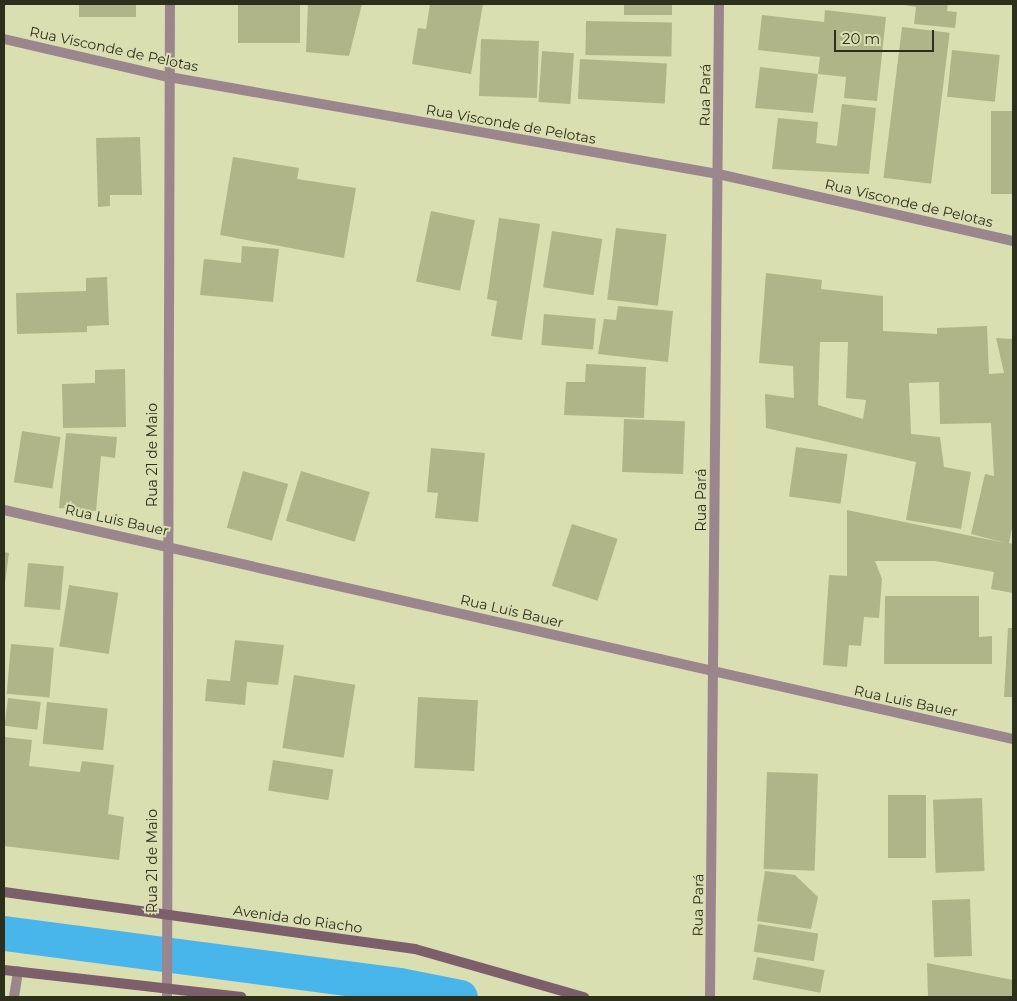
<!DOCTYPE html>
<meta charset="utf-8">
<style>
body{margin:0}
#map{position:relative;width:1017px;height:1001px;overflow:hidden;background:#d9dfb1;font-family:Montserrat,sans-serif}
div>[style]{position:absolute}
.canal>*{height:35px;margin:-17.5px;padding:0 17.5px;transform-origin:17.5px;border-radius:17.5px;background:#48b5eb}
.building>*{inset:0;background:#b0b589;transform-origin:0 0}
.service>*{height:10px;margin:-5px;padding:0 5px;transform-origin:5px;border-radius:5px;background:#9b868e}
.minor>*{height:10px;margin:-5px;padding:0 5px;transform-origin:5px;border-radius:5px;background:#9b868e}
.secondary>*{height:10px;margin:-5px;padding:0 5px;transform-origin:5px;border-radius:5px;background:#7c5f6a}
span{translate:-50% -50%;white-space:nowrap;text-align:center;line-height:1.15;-webkit-text-stroke:4px #d9dfb1;paint-order:stroke}
.street-label{font-size:14px;color:#2d2f1d}
.frame{position:absolute;inset:0;border:5px solid #2d2f1d;pointer-events:none}
.scale{position:absolute;left:834px;top:30px;width:100px;height:22px;box-sizing:border-box;border:2px solid #2d2f1d;border-top:0;padding-left:6px;font-size:15px;line-height:18px;white-space:nowrap;color:#2d2f1d;-webkit-text-stroke:4px #d9dfb1;paint-order:stroke}
</style>
<div id="map">
<div class="canal">
<i style="left:4px;top:933px;width:398px;rotate:7.5deg"></i>
<i style="left:399px;top:985px;width:62px;rotate:11.1deg"></i>
</div>
<div class="building">
<i style="left:79px;top:4px;width:57px;height:13px"></i>
<i style="left:238px;top:4px;width:62px;height:39px"></i>
<i style="clip-path:polygon(308px 4px,362px 4px,349px 56px,306px 52px)"></i>
<i style="clip-path:polygon(430px 4px,483px 4px,471px 74px,412px 64px,418px 28px,426px 29px)"></i>
<i style="left:624px;top:4px;width:48px;height:11px"></i>
<i style="clip-path:polygon(899px 4px,948px 4px,947px 11px,957px 12px,955px 28px,914px 24px,916px 7px)"></i>
<i style="clip-path:polygon(825px 10px,886px 17px,877px 101px,844px 98px,846px 77px,818px 74px,813px 113px,755px 108px,760px 67px,818px 74px,820px 57px,758px 50px,762px 15px,824px 22px)"></i>
<i style="left:586px;top:21px;width:86px;height:34px;rotate:1deg"></i>
<i style="left:902px;top:27px;width:48px;height:152px;rotate:7deg"></i>
<i style="left:481px;top:39px;width:58px;height:57px;rotate:2deg"></i>
<i style="left:952px;top:50px;width:48px;height:47px;rotate:6deg"></i>
<i style="left:542px;top:51px;width:32px;height:51px;rotate:4deg"></i>
<i style="left:580px;top:59px;width:87px;height:40px;rotate:3deg"></i>
<i style="clip-path:polygon(842px 104px,876px 108px,869px 174px,772px 169px,778px 118px,818px 122px,816px 143px,837px 146px)"></i>
<i style="left:991px;top:111px;width:22px;height:83px"></i>
<i style="clip-path:polygon(140px 137px,142px 195px,110px 195px,110px 206px,98px 207px,96px 138px)"></i>
<i style="clip-path:polygon(233px 157px,299px 168px,297px 179px,356px 188px,344px 258px,220px 235px)"></i>
<i style="left:431px;top:211px;width:45px;height:72px;rotate:12deg"></i>
<i style="clip-path:polygon(499px 218px,540px 224px,522px 340px,491px 336px,497px 301px,487px 299px)"></i>
<i style="left:616px;top:228px;width:51px;height:72px;rotate:7deg"></i>
<i style="left:552px;top:231px;width:51px;height:57px;rotate:9deg"></i>
<i style="clip-path:polygon(242px 246px,279px 249px,273px 302px,200px 295px,204px 259px,241px 263px)"></i>
<i style="clip-path:polygon(evenodd,766px 273px,822px 280px,821px 289px,883px 296px,883px 331px,937px 334px,937px 328px,987px 326px,989px 374px,1004px 373px,996px 338px,1013px 339px,1013px 523px,1009px 543px,1013px 544px,1013px 593px,991px 589px,994px 572px,935px 561px,875px 561px,882px 579px,879px 618px,864px 617px,861px 646px,849px 645px,847px 667px,823px 665px,829px 575px,847px 576px,847px 510px,1005px 543px,971px 534px,985px 474px,994px 476px,991px 423px,940px 424px,939px 382px,909px 383px,911px 434px,940px 437px,944px 467px,971px 472px,961px 529px,906px 520px,916px 462px,766px 428px,765px 394px,794px 398px,793px 366px,759px 363px,766px 273px,820px 342px,848px 342px,846px 398px,866px 400px,863px 419px,818px 405px,820px 342px)"></i>
<i style="clip-path:polygon(107px 277px,109px 325px,87px 326px,87px 332px,17px 334px,16px 293px,86px 291px,86px 278px)"></i>
<i style="clip-path:polygon(618px 306px,673px 311px,668px 362px,598px 354px,604px 319px,616px 320px)"></i>
<i style="left:544px;top:314px;width:52px;height:31px;rotate:5deg"></i>
<i style="clip-path:polygon(586px 364px,646px 367px,644px 418px,564px 415px,566px 382px,585px 382px)"></i>
<i style="clip-path:polygon(125px 369px,126px 427px,63px 428px,62px 384px,95px 383px,95px 370px)"></i>
<i style="left:624px;top:419px;width:61px;height:53px;rotate:2deg"></i>
<i style="left:22px;top:431px;width:39px;height:52px;rotate:9deg"></i>
<i style="clip-path:polygon(66px 433px,117px 437px,115px 458px,101px 456px,96px 511px,59px 508px)"></i>
<i style="left:796px;top:447px;width:52px;height:50px;rotate:8deg"></i>
<i style="clip-path:polygon(431px 448px,485px 453px,478px 522px,435px 518px,438px 493px,427px 492px)"></i>
<i style="left:243px;top:471px;width:47px;height:59px;rotate:16deg"></i>
<i style="left:301px;top:471px;width:72px;height:52px;rotate:17deg"></i>
<i style="left:572px;top:524px;width:48px;height:65px;rotate:18deg"></i>
<i style="clip-path:polygon(4px 552px,9px 553px,5px 583px,4px 583px)"></i>
<i style="left:28px;top:563px;width:36px;height:44px;rotate:5deg"></i>
<i style="left:69px;top:585px;width:50px;height:62px;rotate:9deg"></i>
<i style="clip-path:polygon(885px 596px,979px 596px,979px 637px,992px 636px,992px 664px,884px 664px)"></i>
<i style="clip-path:polygon(1008px 628px,1013px 628px,1013px 697px,1004px 697px)"></i>
<i style="clip-path:polygon(235px 640px,284px 645px,278px 685px,247px 682px,245px 705px,205px 701px,207px 679px,230px 681px)"></i>
<i style="left:11px;top:644px;width:43px;height:50px;rotate:5deg"></i>
<i style="left:294px;top:675px;width:62px;height:74px;rotate:9deg"></i>
<i style="left:418px;top:697px;width:60px;height:71px;rotate:3deg"></i>
<i style="left:8px;top:698px;width:33px;height:28px;rotate:7deg"></i>
<i style="left:47px;top:702px;width:61px;height:42px;rotate:6deg"></i>
<i style="clip-path:polygon(4px 737px,32px 740px,29px 766px,80px 772px,82px 761px,114px 765px,108px 814px,124px 817px,119px 860px,4px 846px)"></i>
<i style="left:273px;top:760px;width:61px;height:31px;rotate:9deg"></i>
<i style="left:767px;top:772px;width:51px;height:97px;rotate:2deg"></i>
<i style="left:926px;top:795px;width:63px;height:38px;rotate:90deg"></i>
<i style="left:982px;top:798px;width:73px;height:49px;rotate:88deg"></i>
<i style="clip-path:polygon(765px 871px,795px 875px,818px 897px,811px 929px,757px 921px)"></i>
<i style="left:970px;top:899px;width:57px;height:38px;rotate:88deg"></i>
<i style="left:758px;top:924px;width:61px;height:28px;rotate:9deg"></i>
<i style="left:757px;top:957px;width:69px;height:23px;rotate:11deg"></i>
<i style="clip-path:polygon(927px 963px,1013px 980px,1013px 997px,928px 997px)"></i>
</div>
<div class="service">
<i style="left:14px;top:997px;width:26px;rotate:-81deg"></i>
</div>
<div class="minor">
<i style="left:4px;top:39px;width:169px;rotate:13deg"></i>
<i style="left:169px;top:77px;width:558px;rotate:10.02deg"></i>
<i style="left:718px;top:174px;width:303px;rotate:12.8deg"></i>
<i style="left:4px;top:510px;width:1035px;rotate:12.79deg"></i>
<i style="left:167px;top:997px;width:993px;rotate:-89.83deg"></i>
<i style="left:710px;top:997px;width:993px;rotate:-89.48deg"></i>
</div>
<div class="secondary">
<i style="left:4px;top:892px;width:415px;rotate:7.9deg"></i>
<i style="left:415px;top:949px;width:176px;rotate:15.9deg"></i>
<i style="left:4px;top:970px;width:239px;rotate:6.5deg"></i>
</div>
<div class="street-label">
<span style="left:114px;top:49px;rotate:12deg">Rua Visconde de Pelotas</span>
<span style="left:705px;top:95px;rotate:-89deg">Rua Pará</span>
<span style="left:511px;top:124px;rotate:10deg">Rua Visconde de Pelotas</span>
<span style="left:909px;top:203px;rotate:13deg">Rua Visconde de Pelotas</span>
<span style="left:152px;top:455px;rotate:-90deg">Rua 21 de Maio</span>
<span style="left:701px;top:500px;rotate:-90deg">Rua Pará</span>
<span style="left:117px;top:520px;rotate:12deg">Rua Luis Bauer</span>
<span style="left:512px;top:611px;rotate:13deg">Rua Luis Bauer</span>
<span style="left:906px;top:701px;rotate:12deg">Rua Luis Bauer</span>
<span style="left:152px;top:861px;rotate:-90deg">Rua 21 de Maio</span>
<span style="left:698px;top:905px;rotate:-89deg">Rua Pará</span>
<span style="left:298px;top:919px;rotate:8deg">Avenida do Riacho</span>
</div>
<div class="frame"></div>
<div class="scale">20 m</div>
</div>
